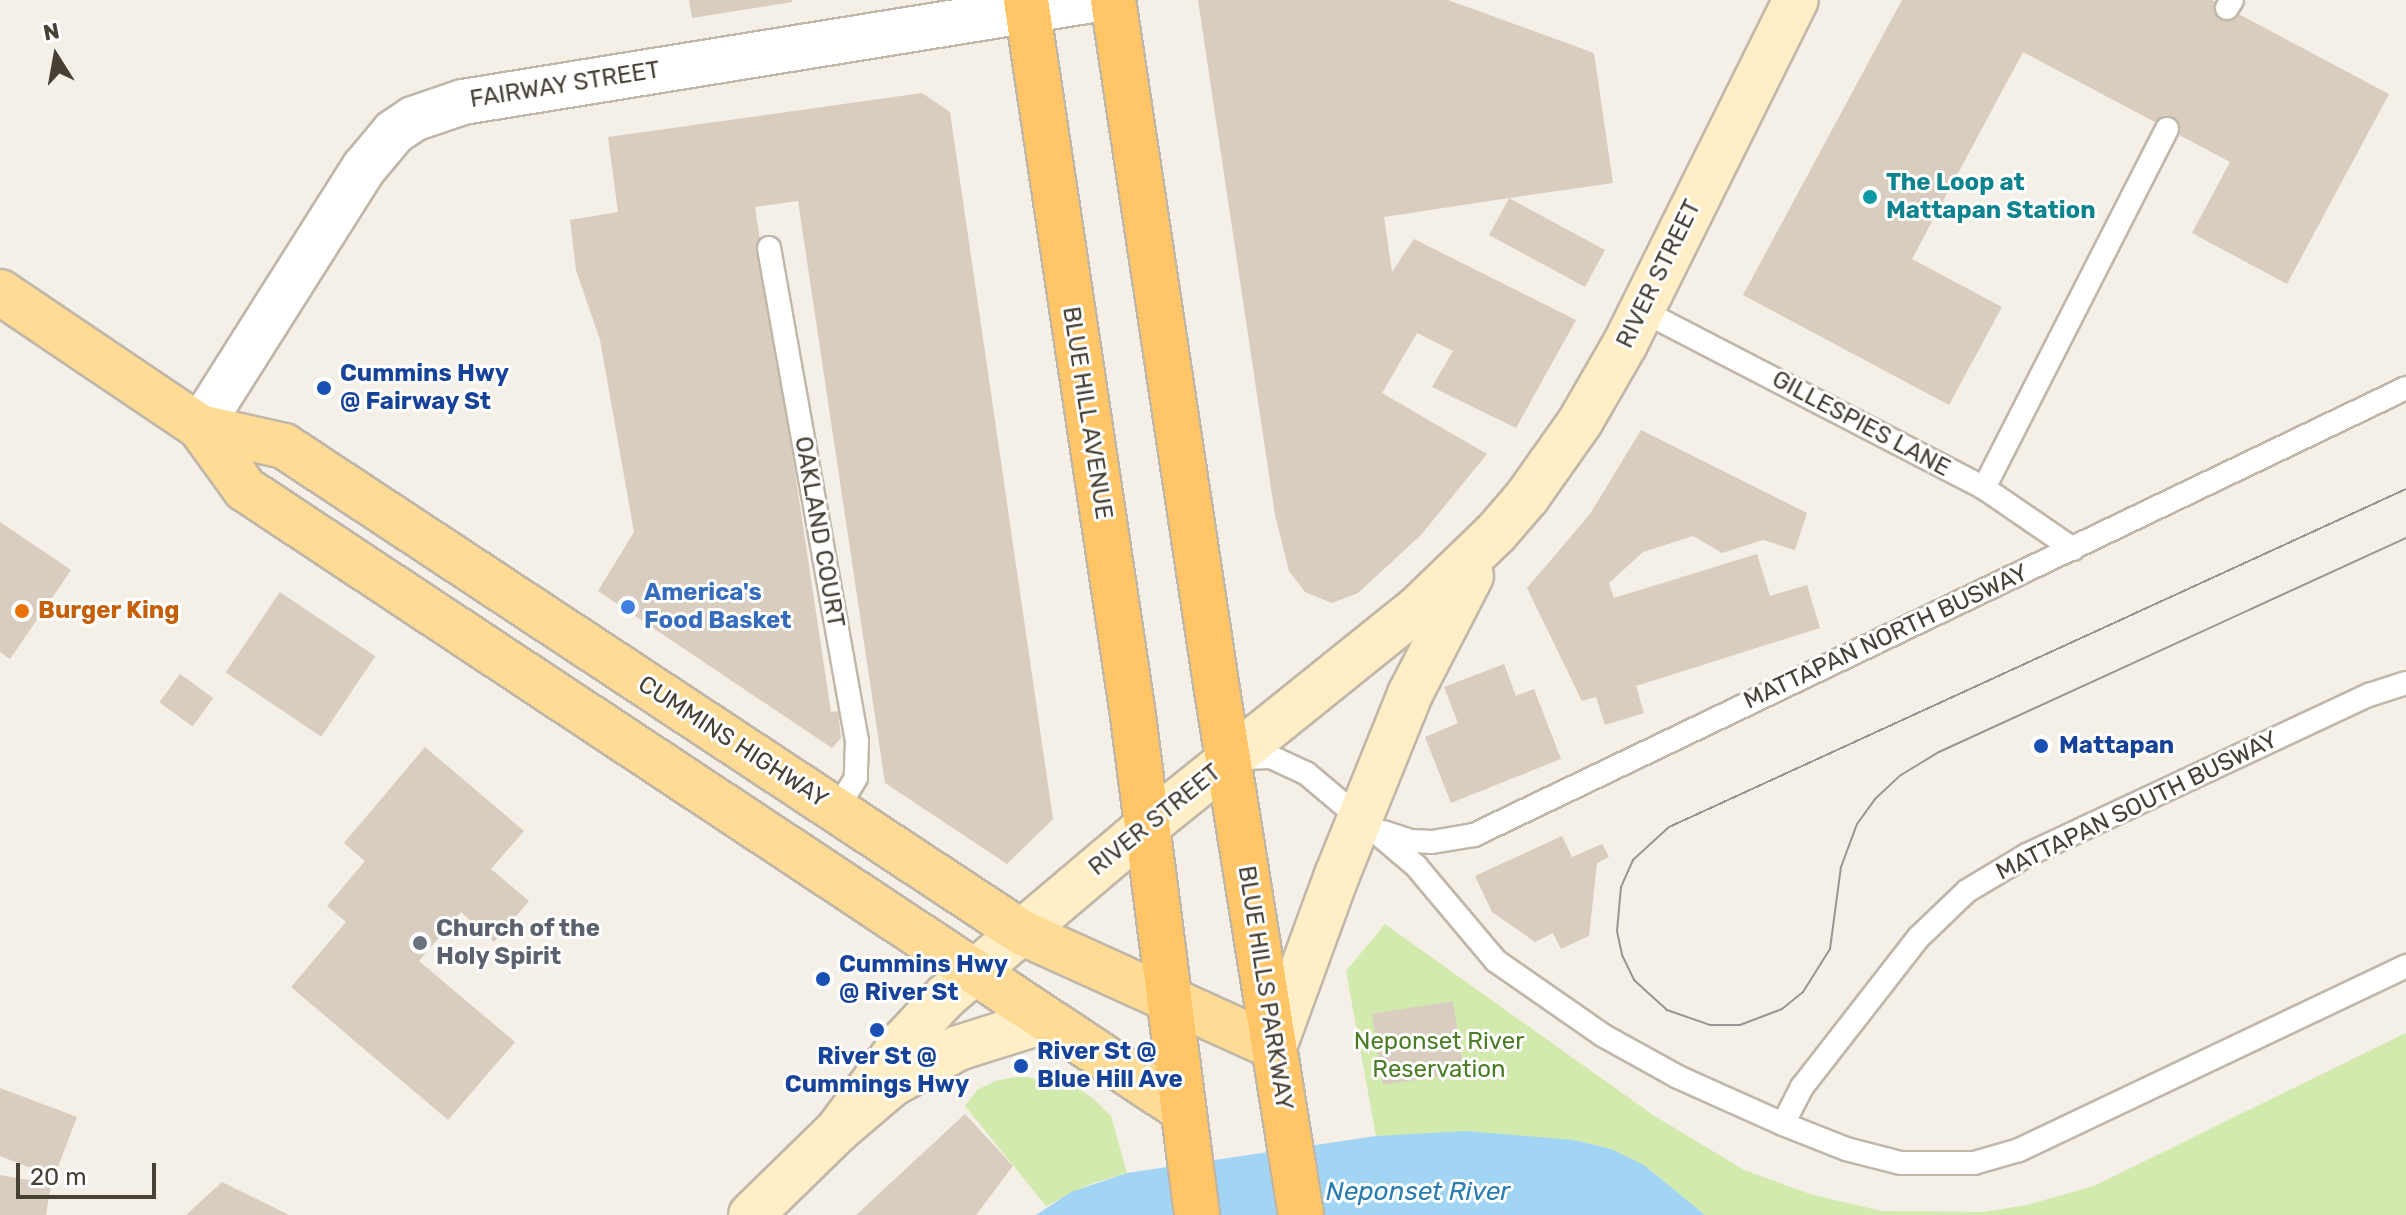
<!DOCTYPE html>
<style>
body{margin:0}
#map{position:relative;width:2406px;height:1215px;overflow:hidden;background:#f4efe7;font-family:Rubik,sans-serif}
div>[style]{position:absolute}
.green>*{inset:0;background:#d2eaae}
.water>*{inset:0;background:#a1d5f3}
.building>*{inset:0;background:#d9cdbf;transform-origin:0 0}
.roads{filter:drop-shadow(2px 0 #c0b7a9) drop-shadow(-2px 0 #c0b7a9) drop-shadow(0 2px #c0b7a9) drop-shadow(0 -2px #c0b7a9)}
.lane>*{height:22px;margin:-11px;padding:0 11px;transform-origin:11px;border-radius:11px;background:#fff}
.street>*{height:44px;margin:-22px;padding:0 22px;transform-origin:22px;border-radius:22px;background:#fff}
.secondary>*{height:44px;margin:-22px;padding:0 22px;transform-origin:22px;border-radius:22px;background:#ffeec6}
.primary>*{height:44px;margin:-22px;padding:0 22px;transform-origin:22px;border-radius:22px;background:#ffdc95}
.highway>*{height:44px;margin:-22px;padding:0 22px;transform-origin:22px;border-radius:22px;background:#ffc567}
.tram>*{height:2px;margin:-1px;padding:0 1px;transform-origin:1px;border-radius:1px;background:#969696}
.dots>*{width:22px;height:22px;translate:-50% -50%;box-sizing:border-box;border:4px solid #fff;border-radius:50%}
span{translate:-50% -50%;white-space:nowrap;text-align:center;line-height:1.15;-webkit-text-stroke:6px #fff;paint-order:stroke}
.street-label{font-size:24px;color:#474035}
.culture-label{font-size:24px;color:#0d838f;font-weight:700}
.left{translate:0 -50%;text-align:left}
.transit-label{font-size:24px;color:#164399;font-weight:700}
.shop-label{font-size:24px;color:#366cbe;font-weight:700}
.food-label{font-size:24px;color:#c56008;font-weight:700}
.worship-label{font-size:24px;color:#5b616d;font-weight:700}
.park-label{font-size:24px;color:#4b7c26}
.water-label{font-size:26px;color:#297db0;font-style:italic}
.north{position:absolute;left:16px;top:16px;width:80px;height:80px;-webkit-text-stroke:6px #fff;paint-order:stroke;rotate:349deg;font-size:22px;font-weight:700;line-height:32px;text-align:center;color:#474035}
.north::after{content:'';display:block;margin:auto;width:28px;height:36px;background:#474035;clip-path:polygon(50% 0,100% 100%,50% 72%,0 100%)}
.scale{position:absolute;left:16px;top:1163px;width:140px;height:36px;box-sizing:border-box;border:4px solid #474035;border-top:0;padding-left:10px;font-size:24px;line-height:28px;white-space:nowrap;color:#474035;-webkit-text-stroke:6px #fff;paint-order:stroke}
</style>
<div id="map">
<div class="green">
<i style="clip-path:polygon(1385px 924px,1653px 1115px,1744px 1170px,1810px 1194px,1881px 1211px,1985px 1212px,2027px 1205px,2094px 1186px,2406px 1033px,2406px 1215px,1705px 1215px,1644px 1165px,1611px 1149px,1574px 1140px,1376px 1136px,1346px 971px)"></i>
<i style="clip-path:polygon(1020px 1076px,1073px 1085px,1094px 1099px,1111px 1116px,1127px 1173px,1088px 1185px,1046px 1206px,965px 1106px,977px 1090px,995px 1081px)"></i>
</div>
<div class="water">
<i style="clip-path:polygon(1467px 1131px,1574px 1140px,1611px 1149px,1644px 1165px,1705px 1215px,1036px 1215px,1071px 1192px,1127px 1173px,1376px 1136px)"></i>
</div>
<div class="building">
<i style="clip-path:polygon(689px 0,792px 0,792px 2px,692px 18px)"></i>
<i style="clip-path:polygon(1198px 0,1448px 0,1594px 53px,1613px 183px,1509px 198px,1605px 250px,1585px 287px,1489px 235px,1509px 198px,1384px 217px,1392px 272px,1414px 239px,1576px 320px,1516px 428px,1432px 387px,1453px 351px,1417px 333px,1382px 393px,1487px 454px,1421px 535px,1358px 593px,1332px 603px,1305px 592px,1289px 571px,1275px 515px)"></i>
<i style="clip-path:polygon(1902px 0,2212px 0,2389px 94px,2287px 284px,2192px 233px,2230px 162px,2023px 52px,1912px 259px,2002px 307px,1949px 405px,1743px 295px)"></i>
<i style="clip-path:polygon(922px 93px,950px 112px,1053px 819px,1007px 864px,885px 783px,798px 201px,755px 207px,831px 712px,838px 711px,841px 738px,832px 748px,598px 591px,634px 532px,600px 340px,576px 270px,570px 220px,618px 212px,608px 137px)"></i>
<i style="clip-path:polygon(1641px 430px,1807px 513px,1795px 550px,1763px 540px,1722px 553px,1693px 536px,1643px 552px,1609px 583px,1614px 598px,1757px 554px,1770px 596px,1807px 585px,1820px 628px,1636px 686px,1644px 713px,1605px 725px,1596px 697px,1582px 701px,1527px 588px,1590px 514px)"></i>
<i style="clip-path:polygon(0 522px,71px 570px,10px 659px,0 652px)"></i>
<i style="left:280px;top:592px;width:115px;height:97px;rotate:34deg"></i>
<i style="clip-path:polygon(1504px 664px,1516px 696px,1534px 689px,1561px 759px,1451px 803px,1425px 737px,1458px 723px,1444px 687px)"></i>
<i style="left:180px;top:674px;width:41px;height:35px;rotate:36deg"></i>
<i style="clip-path:polygon(425px 747px,524px 831px,491px 869px,529px 901px,494px 942px,461px 912px,419px 961px,515px 1042px,448px 1120px,291px 987px,346px 922px,327px 906px,365px 861px,344px 843px)"></i>
<i style="clip-path:polygon(1562px 836px,1572px 857px,1602px 844px,1609px 857px,1597px 863px,1589px 936px,1561px 949px,1553px 933px,1535px 942px,1492px 912px,1475px 876px)"></i>
<i style="left:1453px;top:1001px;width:72px;height:82px;rotate:81deg"></i>
<i style="clip-path:polygon(0 1088px,77px 1117px,54px 1177px,0 1156px)"></i>
<i style="clip-path:polygon(965px 1114px,1013px 1166px,976px 1215px,856px 1215px)"></i>
<i style="clip-path:polygon(0 1175px,51px 1184px,46px 1215px,0 1215px)"></i>
<i style="clip-path:polygon(222px 1182px,289px 1215px,186px 1215px)"></i>
</div>
<div class="roads">
<div class="lane">
<i style="left:2227px;top:8px;width:9px;rotate:-58deg"></i>
<i style="left:769px;top:248px;width:501px;rotate:79.88deg"></i>
<i style="left:857px;top:741px;width:37px;rotate:92deg"></i>
<i style="left:856px;top:778px;width:38px;rotate:122deg"></i>
<i style="left:1641px;top:310px;width:386px;rotate:27.4deg"></i>
<i style="left:1984px;top:488px;width:108px;rotate:34.4deg"></i>
<i style="left:1984px;top:488px;width:403px;rotate:-63deg"></i>
<i style="left:1240px;top:758px;width:31px;rotate:-2deg"></i>
<i style="left:1271px;top:757px;width:38px;rotate:25deg"></i>
<i style="left:1306px;top:773px;width:144px;rotate:40.2deg"></i>
<i style="left:1416px;top:866px;width:124px;rotate:49.9deg"></i>
<i style="left:1496px;top:961px;width:131px;rotate:34.8deg"></i>
<i style="left:1604px;top:1036px;width:85px;rotate:29deg"></i>
<i style="left:1678px;top:1077px;width:115px;rotate:24.1deg"></i>
<i style="left:1783px;top:1124px;width:68px;rotate:21.6deg"></i>
<i style="left:1846px;top:1149px;width:57px;rotate:14.3deg"></i>
<i style="left:1901px;top:1163px;width:73px"></i>
<i style="left:1974px;top:1163px;width:47px;rotate:-16.1deg"></i>
<i style="left:2019px;top:1150px;width:429px;rotate:-25.4deg"></i>
<i style="left:1383px;top:832px;width:29px;rotate:18deg"></i>
<i style="left:1411px;top:841px;width:21px;rotate:3deg"></i>
<i style="left:1432px;top:842px;width:43px;rotate:-9.5deg"></i>
<i style="left:1474px;top:835px;width:1034px;rotate:-25.62deg"></i>
<i style="left:1783px;top:1124px;width:42px;rotate:-62.8deg"></i>
<i style="left:1802px;top:1087px;width:189px;rotate:-52.1deg"></i>
<i style="left:1918px;top:938px;width:68px;rotate:-43.8deg"></i>
<i style="left:1967px;top:891px;width:70px;rotate:-31deg"></i>
<i style="left:2027px;top:855px;width:378px;rotate:-25.1deg"></i>
<i style="left:2369px;top:695px;width:39px;rotate:-18deg"></i>
</div>
<div class="street">
<i style="left:200px;top:427px;width:307px;rotate:-57.7deg"></i>
<i style="left:364px;top:168px;width:47px;rotate:-50.2deg"></i>
<i style="left:394px;top:132px;width:23px;rotate:-34deg"></i>
<i style="left:413px;top:119px;width:53px;rotate:-18.8deg"></i>
<i style="left:463px;top:102px;width:637px;rotate:-9.21deg"></i>
</div>
<div class="secondary">
<i style="left:1274px;top:1047px;width:183px;rotate:-69.9deg"></i>
<i style="left:1337px;top:875px;width:195px;rotate:-68deg"></i>
<i style="left:1410px;top:694px;width:133px;rotate:-62.7deg"></i>
<i style="left:838px;top:1130px;width:112px;rotate:-53.3deg"></i>
<i style="left:905px;top:1040px;width:60px;rotate:-47deg"></i>
<i style="left:946px;top:996px;width:263px;rotate:-40.2deg"></i>
<i style="left:1147px;top:826px;width:346px;rotate:-38.8deg"></i>
<i style="left:1417px;top:609px;width:110px;rotate:-43.9deg"></i>
<i style="left:1496px;top:533px;width:48px;rotate:-49.3deg"></i>
<i style="left:1527px;top:497px;width:92px;rotate:-54.8deg"></i>
<i style="left:1580px;top:422px;width:90px;rotate:-60deg"></i>
<i style="left:1625px;top:344px;width:384px;rotate:-63.6deg"></i>
<i style="left:751px;top:1215px;width:122px;rotate:-44.3deg"></i>
<i style="left:838px;top:1130px;width:71px;rotate:-40.4deg"></i>
<i style="left:892px;top:1084px;width:75px;rotate:-28.6deg"></i>
<i style="left:958px;top:1048px;width:93px;rotate:-17.5deg"></i>
</div>
<div class="primary">
<i style="left:0;top:292px;width:241px;rotate:34deg"></i>
<i style="left:200px;top:427px;width:77px;rotate:54deg"></i>
<i style="left:245px;top:489px;width:1124px;rotate:33.49deg"></i>
<i style="left:200px;top:427px;width:86px;rotate:12.7deg"></i>
<i style="left:284px;top:446px;width:883px;rotate:33.4deg"></i>
<i style="left:1021px;top:932px;width:278px;rotate:24.4deg"></i>
</div>
<div class="highway">
<i style="left:1026px;top:0;width:716px;rotate:81.49deg"></i>
<i style="left:1132px;top:708px;width:511px;rotate:82.69deg"></i>
<i style="left:1113px;top:0;width:698px;rotate:81.43deg"></i>
<i style="left:1217px;top:690px;width:532px;rotate:80.91deg"></i>
</div>
</div>
<div class="tram">
<i style="left:2406px;top:489px;width:811px;rotate:155.36deg"></i>
<i style="left:1669px;top:827px;width:49px;rotate:137.5deg"></i>
<i style="left:1633px;top:860px;width:30px;rotate:114deg"></i>
<i style="left:1621px;top:887px;width:44px;rotate:95.2deg"></i>
<i style="left:1617px;top:931px;width:25px;rotate:78deg"></i>
<i style="left:1622px;top:955px;width:28px;rotate:64deg"></i>
<i style="left:1634px;top:980px;width:45px;rotate:42.3deg"></i>
<i style="left:1667px;top:1010px;width:46px;rotate:19.2deg"></i>
<i style="left:1710px;top:1025px;width:30px"></i>
<i style="left:1740px;top:1025px;width:45px;rotate:-20.9deg"></i>
<i style="left:1782px;top:1009px;width:27px;rotate:-39deg"></i>
<i style="left:1803px;top:992px;width:51px;rotate:-57.9deg"></i>
<i style="left:1830px;top:949px;width:83px;rotate:-82.4deg"></i>
<i style="left:1841px;top:867px;width:46px;rotate:-69.6deg"></i>
<i style="left:1857px;top:824px;width:31px;rotate:-54deg"></i>
<i style="left:1875px;top:799px;width:35px;rotate:-43deg"></i>
<i style="left:1901px;top:775px;width:44px;rotate:-31.2deg"></i>
<i style="left:1939px;top:752px;width:514px;rotate:-24.62deg"></i>
</div>
<div class="dots">
<i style="left:1870px;top:197px;background:#0f9aa8"></i>
<i style="left:324px;top:388px;background:#1a4fb4"></i>
<i style="left:628px;top:607px;background:#3f7fe0"></i>
<i style="left:22px;top:611px;background:#e8710a"></i>
<i style="left:2041px;top:746px;background:#1a4fb4"></i>
<i style="left:420px;top:943px;background:#6b7280"></i>
<i style="left:823px;top:979px;background:#1a4fb4"></i>
<i style="left:877px;top:1030px;background:#1a4fb4"></i>
<i style="left:1021px;top:1066px;background:#1a4fb4"></i>
</div>
<div class="street-label">
<span style="left:565px;top:85px;rotate:-9deg">FAIRWAY STREET</span>
<span style="left:1659px;top:274px;rotate:-64deg">RIVER STREET</span>
<span style="left:1087px;top:413px;rotate:81deg">BLUE HILL AVENUE</span>
<span style="left:1861px;top:424px;rotate:28deg">GILLESPIES LANE</span>
<span style="left:819px;top:532px;rotate:80deg">OAKLAND COURT</span>
<span style="left:1886px;top:637px;rotate:-25deg">MATTAPAN NORTH BUSWAY</span>
<span style="left:733px;top:742px;rotate:33deg">CUMMINS HIGHWAY</span>
<span style="left:2137px;top:806px;rotate:-26deg">MATTAPAN SOUTH BUSWAY</span>
<span style="left:1155px;top:820px;rotate:-39deg">RIVER STREET</span>
<span style="left:1265px;top:988px;rotate:81deg">BLUE HILLS PARKWAY</span>
</div>
<div class="culture-label">
<span class="left" style="left:1886px;top:197px">The Loop at<br>Mattapan Station</span>
</div>
<div class="transit-label">
<span class="left" style="left:340px;top:388px">Cummins Hwy<br>@ Fairway St</span>
<span class="left" style="left:2059px;top:746px">Mattapan</span>
<span class="left" style="left:839px;top:979px">Cummins Hwy<br>@ River St</span>
<span class="left" style="left:1037px;top:1066px">River St @<br>Blue Hill Ave</span>
<span style="left:877px;top:1071px">River St @<br>Cummings Hwy</span>
</div>
<div class="shop-label">
<span class="left" style="left:644px;top:607px">America's<br>Food Basket</span>
</div>
<div class="food-label">
<span class="left" style="left:38px;top:611px">Burger King</span>
</div>
<div class="worship-label">
<span class="left" style="left:436px;top:943px">Church of the<br>Holy Spirit</span>
</div>
<div class="park-label">
<span style="left:1439px;top:1056px">Neponset River<br>Reservation</span>
</div>
<div class="water-label">
<span style="left:1418px;top:1192px">Neponset River</span>
</div>
<div class="north">N</div>
<div class="scale">20 m</div>
</div>
